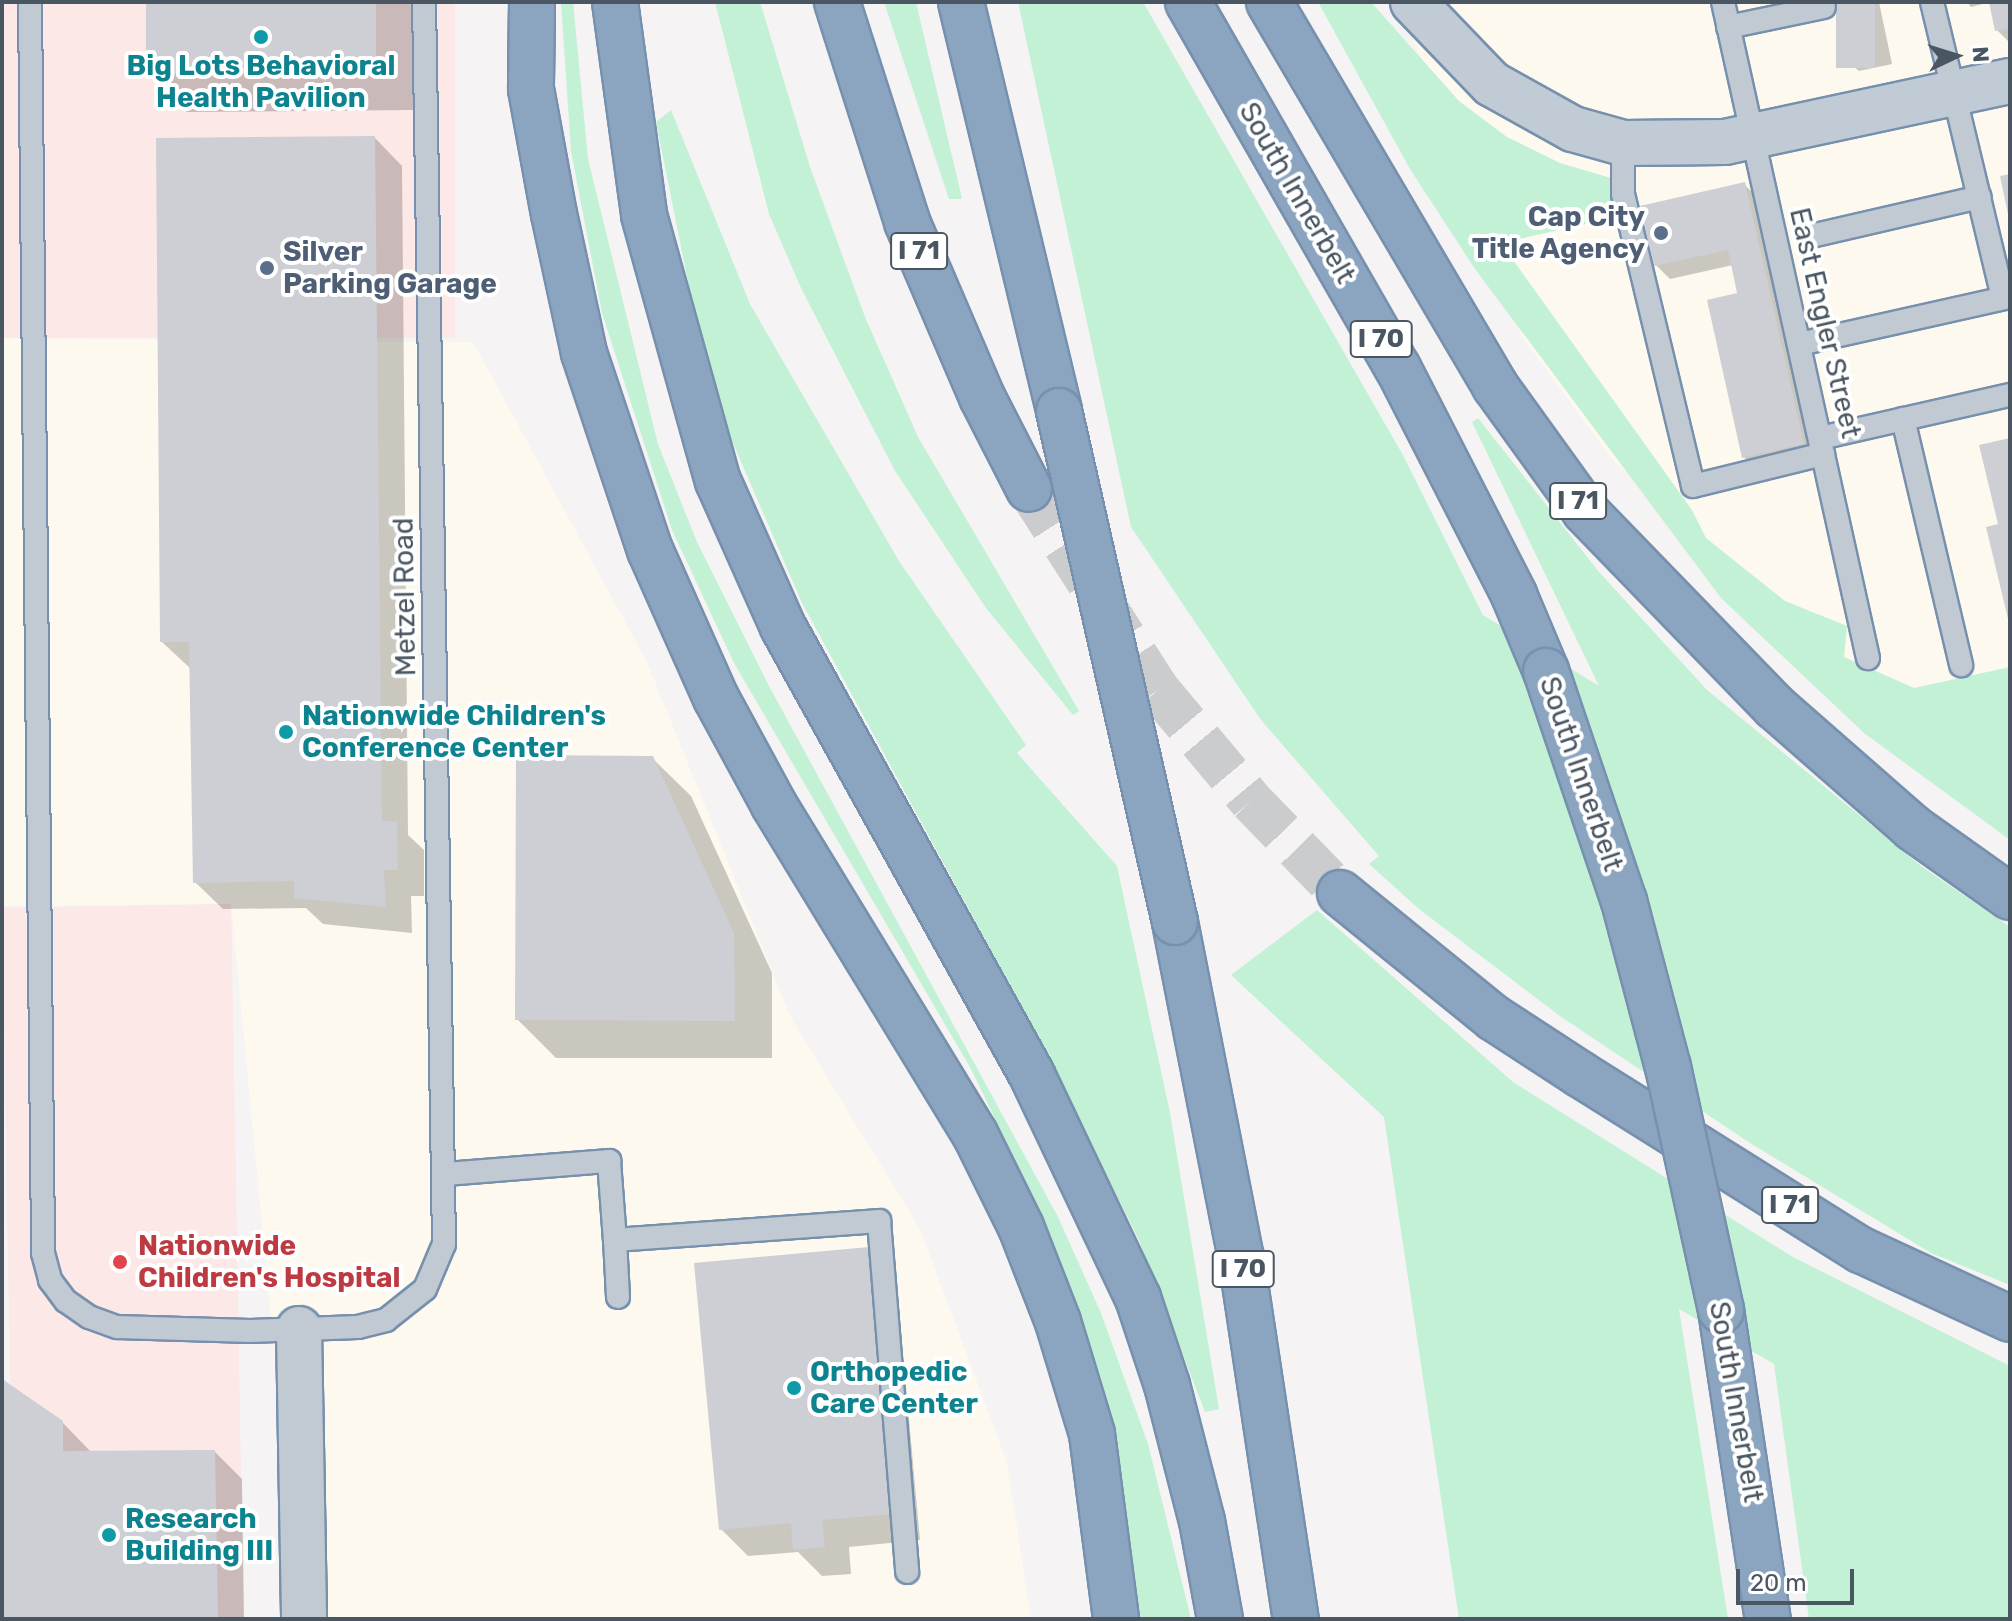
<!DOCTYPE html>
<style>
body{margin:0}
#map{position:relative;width:2012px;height:1621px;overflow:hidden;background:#f5f3f3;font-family:Rubik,sans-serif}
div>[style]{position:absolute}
.commercial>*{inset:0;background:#fdf9ef}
.medical>*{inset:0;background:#fce8e6;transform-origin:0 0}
.green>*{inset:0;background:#c3f1d5}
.shadow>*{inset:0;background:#0003}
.building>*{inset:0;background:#cdcfd5;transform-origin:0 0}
.highway-tunnel>*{height:44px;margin-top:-22px;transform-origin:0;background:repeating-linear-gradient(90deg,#caccce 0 44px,transparent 0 66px)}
.roads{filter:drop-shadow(2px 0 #7690ad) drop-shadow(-2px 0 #7690ad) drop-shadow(0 2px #7690ad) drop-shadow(0 -2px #7690ad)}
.lane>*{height:22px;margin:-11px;padding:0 11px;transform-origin:11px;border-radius:11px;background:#c1cad2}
.street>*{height:44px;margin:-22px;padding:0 22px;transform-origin:22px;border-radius:22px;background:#c1cad2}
.secondary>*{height:44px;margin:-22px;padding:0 22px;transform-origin:22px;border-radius:22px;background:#c1cbd6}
.highway>*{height:44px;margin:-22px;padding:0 22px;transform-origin:22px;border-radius:22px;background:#8ba5c1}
.bridges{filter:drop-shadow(2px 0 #7690ad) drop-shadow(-2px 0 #7690ad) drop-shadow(0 2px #7690ad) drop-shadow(0 -2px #7690ad)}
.highway-bridge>*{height:44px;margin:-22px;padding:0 22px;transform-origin:22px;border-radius:22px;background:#8ba5c1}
.dots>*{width:22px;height:22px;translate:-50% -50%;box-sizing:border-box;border:4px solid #fff;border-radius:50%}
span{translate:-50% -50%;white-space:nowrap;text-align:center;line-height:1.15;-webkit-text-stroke:8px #fff;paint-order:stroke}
.shield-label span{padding:2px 6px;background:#fff;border:2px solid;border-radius:6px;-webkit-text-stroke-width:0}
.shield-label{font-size:26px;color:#4a5661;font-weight:700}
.culture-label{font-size:28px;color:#0d838f;font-weight:700}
.left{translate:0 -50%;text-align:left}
.street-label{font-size:28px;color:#4a5661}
.service-label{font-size:28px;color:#4e5e75;font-weight:700}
.right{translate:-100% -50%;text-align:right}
.health-label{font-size:28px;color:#be3a42;font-weight:700}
.frame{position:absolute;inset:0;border:4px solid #4a5661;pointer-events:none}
.north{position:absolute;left:1916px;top:16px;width:80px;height:80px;-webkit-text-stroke:6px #fff;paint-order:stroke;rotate:86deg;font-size:22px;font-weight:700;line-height:32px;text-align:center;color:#4a5661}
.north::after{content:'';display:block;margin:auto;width:28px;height:36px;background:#4a5661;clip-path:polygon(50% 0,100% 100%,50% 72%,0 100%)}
.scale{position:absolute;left:1736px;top:1569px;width:118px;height:36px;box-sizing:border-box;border:4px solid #4a5661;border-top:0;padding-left:10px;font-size:24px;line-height:28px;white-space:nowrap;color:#4a5661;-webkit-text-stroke:6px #fff;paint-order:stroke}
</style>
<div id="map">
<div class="commercial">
<i style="clip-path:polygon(1397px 2px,2010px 2px,2010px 703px,1914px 688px,1844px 657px,1613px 460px,1521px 335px,1438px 95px)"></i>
<i style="clip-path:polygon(2px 338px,473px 342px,647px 662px,791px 1018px,920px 1229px,1007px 1462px,1031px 1619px,300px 1619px,231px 904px,2px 906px)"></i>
</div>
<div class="medical">
<i style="left:2px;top:2px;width:453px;height:336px"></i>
<i style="left:231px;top:904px;width:715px;height:229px;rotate:89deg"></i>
</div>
<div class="green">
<i style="clip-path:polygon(561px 2px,573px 2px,588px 159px,658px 444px,697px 542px,769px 686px,1058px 1217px,1101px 1313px,1148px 1444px,1191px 1619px,1138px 1619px,1126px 1518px,1101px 1403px,1073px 1301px,1034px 1199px,971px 1069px,734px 663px,672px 530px,602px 313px,571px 151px)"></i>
<i style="clip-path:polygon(715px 2px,760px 2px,810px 167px,865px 317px,918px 437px,1079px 711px,1073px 715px,986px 608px,895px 471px,801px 288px,769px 214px)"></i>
<i style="clip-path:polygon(884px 2px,916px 2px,962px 199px,949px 199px)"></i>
<i style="clip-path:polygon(1018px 2px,1143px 2px,1404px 457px,1483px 615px,1599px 686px,1472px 422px,1478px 418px,1599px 572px,1707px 690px,1921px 866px,2010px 927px,2010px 1285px,1931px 1253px,1750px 1143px,1560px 1016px,1419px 909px,1369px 864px,1379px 856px,1261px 720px,1131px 527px)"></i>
<i style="clip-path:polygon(1318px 2px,1371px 2px,1459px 101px,1507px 137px,1560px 163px,1611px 178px,1613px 218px,1501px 243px,1692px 510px,1706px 538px,1785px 601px,1847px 626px,1844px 657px,1914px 688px,2010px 667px,2010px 840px,1864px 733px,1721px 598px,1475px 269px,1410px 169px)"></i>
<i style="clip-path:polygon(671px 110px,750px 304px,899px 561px,1026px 745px,1017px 753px,1117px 866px,1170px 1113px,1219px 1409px,1205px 1412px,1138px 1238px,1036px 1033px,802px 603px,730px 436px,696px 322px,656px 122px)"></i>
<i style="clip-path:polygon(1317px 910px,1513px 1082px,1793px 1257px,2010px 1366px,2010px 1619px,1809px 1619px,1774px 1364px,1679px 1309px,1728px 1619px,1459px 1619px,1384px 1117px,1231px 975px)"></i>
</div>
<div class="shadow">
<i style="clip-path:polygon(148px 2px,413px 2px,414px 110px,187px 112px,149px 73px)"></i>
<i style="clip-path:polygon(1838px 2px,1879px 2px,1892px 64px,1859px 71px,1852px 65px)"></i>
<i style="clip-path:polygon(1967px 2px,2010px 2px,2010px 43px,1997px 30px,1991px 2px,1971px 7px)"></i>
<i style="clip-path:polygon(375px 138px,402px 166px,408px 835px,424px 850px,424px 896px,411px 896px,412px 933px,323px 924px,306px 908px,223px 909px,195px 882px,191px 669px,162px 642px)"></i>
<i style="clip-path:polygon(1744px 184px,1758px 198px,1816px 458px,1758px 471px,1744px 457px,1740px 295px,1733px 265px,1670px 279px,1656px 265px)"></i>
<i style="clip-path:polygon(652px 758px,691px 796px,772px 973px,772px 1058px,556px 1058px,517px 1019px)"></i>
<i style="clip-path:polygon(868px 1249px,896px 1276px,920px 1540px,849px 1547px,851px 1574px,822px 1576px,798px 1552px,748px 1556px,721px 1529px)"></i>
<i style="clip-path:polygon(2px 1379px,62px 1422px,92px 1453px,215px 1452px,242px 1479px,244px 1619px,2px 1619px)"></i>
</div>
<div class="building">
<i style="left:146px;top:2px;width:230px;height:72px"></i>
<i style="left:1836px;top:2px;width:39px;height:66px"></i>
<i style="clip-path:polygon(1989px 2px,2010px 2px,2010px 28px,1995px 31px)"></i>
<i style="clip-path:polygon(375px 136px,382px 821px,397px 821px,398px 870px,384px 870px,386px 907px,294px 898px,294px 881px,193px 883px,189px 642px,160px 642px,156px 138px)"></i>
<i style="clip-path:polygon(2010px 174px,2010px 218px,2009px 219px,2000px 176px)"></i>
<i style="clip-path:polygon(1745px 182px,1804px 444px,1742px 458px,1707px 300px,1737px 293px,1728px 250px,1654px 266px,1640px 206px)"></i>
<i style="clip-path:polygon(2010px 438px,2010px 623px,2009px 623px,1986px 527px,1998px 524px,1979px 445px)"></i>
<i style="clip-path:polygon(516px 755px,653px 756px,734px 933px,735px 1021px,515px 1020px)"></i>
<i style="clip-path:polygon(869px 1247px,894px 1514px,822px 1520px,825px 1547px,793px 1550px,791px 1523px,719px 1530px,694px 1263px)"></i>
<i style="clip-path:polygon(2px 1379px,63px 1421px,63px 1451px,215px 1450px,218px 1619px,2px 1619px)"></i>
</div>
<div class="highway-tunnel">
<i style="left:1029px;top:489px;width:239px;rotate:57.3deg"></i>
<i style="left:1158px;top:690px;width:145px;rotate:50deg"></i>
<i style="left:1251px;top:801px;width:128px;rotate:45.9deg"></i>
</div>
<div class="roads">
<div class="lane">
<i style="left:30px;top:2px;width:1251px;rotate:89.4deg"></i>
<i style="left:43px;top:1253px;width:28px;rotate:75deg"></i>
<i style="left:50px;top:1280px;width:26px;rotate:53deg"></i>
<i style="left:66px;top:1301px;width:28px;rotate:35deg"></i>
<i style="left:89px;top:1317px;width:30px;rotate:20deg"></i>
<i style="left:117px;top:1327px;width:133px;rotate:1.7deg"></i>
<i style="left:250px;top:1331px;width:108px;rotate:-2.1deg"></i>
<i style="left:358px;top:1327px;width:29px;rotate:-14deg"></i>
<i style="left:386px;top:1320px;width:50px;rotate:-38.5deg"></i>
<i style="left:425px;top:1289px;width:49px;rotate:-67.1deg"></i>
<i style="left:444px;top:1244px;width:1242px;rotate:-90.92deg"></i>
<i style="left:1723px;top:2px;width:672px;rotate:77.54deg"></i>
<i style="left:1932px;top:2px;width:304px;rotate:76.5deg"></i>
<i style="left:1728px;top:27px;width:98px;rotate:-11.8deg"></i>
<i style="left:1623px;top:143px;width:51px;rotate:90deg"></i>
<i style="left:1623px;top:194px;width:300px;rotate:76.5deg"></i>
<i style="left:1693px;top:486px;width:134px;rotate:-13.8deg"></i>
<i style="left:1811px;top:236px;width:173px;rotate:-13deg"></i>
<i style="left:1799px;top:344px;width:216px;rotate:-12.6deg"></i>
<i style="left:1903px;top:419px;width:253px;rotate:76.7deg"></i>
<i style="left:1820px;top:438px;width:195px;rotate:-12.8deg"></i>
<i style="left:446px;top:1174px;width:164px;rotate:-4.6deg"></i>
<i style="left:609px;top:1161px;width:79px;rotate:85.7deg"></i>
<i style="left:618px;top:1297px;width:57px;rotate:-93deg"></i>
<i style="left:615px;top:1240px;width:265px;rotate:-4.1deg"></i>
<i style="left:879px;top:1221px;width:352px;rotate:85.4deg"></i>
</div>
<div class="street">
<i style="left:299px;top:1329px;width:290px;rotate:89deg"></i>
</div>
<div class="secondary">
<i style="left:1413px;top:2px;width:114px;rotate:46.1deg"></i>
<i style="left:1492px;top:84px;width:93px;rotate:29.1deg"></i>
<i style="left:1573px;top:129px;width:52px;rotate:15.6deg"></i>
<i style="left:1623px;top:143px;width:102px;rotate:-0.6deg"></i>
<i style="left:1725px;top:142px;width:291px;rotate:-12.1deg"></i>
</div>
<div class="highway">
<i style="left:532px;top:2px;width:87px;rotate:90.7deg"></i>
<i style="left:531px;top:89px;width:127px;rotate:79.6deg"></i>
<i style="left:554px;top:214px;width:142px;rotate:77.8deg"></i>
<i style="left:584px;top:353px;width:208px;rotate:71.5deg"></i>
<i style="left:650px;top:550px;width:162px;rotate:66deg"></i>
<i style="left:716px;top:698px;width:122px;rotate:61.5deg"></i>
<i style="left:774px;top:805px;width:386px;rotate:58.6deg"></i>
<i style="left:975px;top:1134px;width:104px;rotate:63.7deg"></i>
<i style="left:1021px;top:1227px;width:102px;rotate:68.7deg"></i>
<i style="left:1058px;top:1322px;width:117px;rotate:73.1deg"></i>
<i style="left:1092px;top:1434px;width:187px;rotate:82.6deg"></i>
<i style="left:615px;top:2px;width:215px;rotate:82.2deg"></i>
<i style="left:644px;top:215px;width:276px;rotate:74.5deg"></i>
<i style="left:718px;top:481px;width:160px;rotate:66deg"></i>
<i style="left:783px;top:627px;width:513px;rotate:60.93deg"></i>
<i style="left:1032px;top:1075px;width:247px;rotate:64.6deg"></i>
<i style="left:1138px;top:1298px;width:92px;rotate:71.6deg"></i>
<i style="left:1167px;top:1385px;width:140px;rotate:75.6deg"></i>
<i style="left:1202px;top:1521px;width:100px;rotate:79.6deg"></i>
<i style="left:837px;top:2px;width:231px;rotate:72.3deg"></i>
<i style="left:907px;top:222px;width:190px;rotate:66.8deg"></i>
<i style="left:982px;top:397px;width:103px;rotate:62.9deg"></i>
<i style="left:961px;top:2px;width:421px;rotate:76.5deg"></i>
<i style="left:1188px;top:2px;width:422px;rotate:60.2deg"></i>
<i style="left:1398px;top:368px;width:255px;rotate:62.9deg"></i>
<i style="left:1514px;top:595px;width:82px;rotate:67.2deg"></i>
<i style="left:1269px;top:2px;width:446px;rotate:59.5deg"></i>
<i style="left:1495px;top:386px;width:154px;rotate:54.2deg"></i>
<i style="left:1585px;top:511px;width:273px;rotate:45.9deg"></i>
<i style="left:1775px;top:707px;width:184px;rotate:41.2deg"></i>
<i style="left:1913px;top:828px;width:119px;rotate:35.4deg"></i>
<i style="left:1340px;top:893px;width:198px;rotate:39.1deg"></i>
<i style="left:1494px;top:1018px;width:103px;rotate:33.1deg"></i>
<i style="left:1580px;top:1074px;width:332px;rotate:32.1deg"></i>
<i style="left:1861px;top:1250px;width:164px;rotate:24.8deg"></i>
<i style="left:1175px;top:922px;width:341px;rotate:78.9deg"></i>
<i style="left:1241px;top:1257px;width:366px;rotate:81.4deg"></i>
<i style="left:1721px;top:1310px;width:313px;rotate:81.4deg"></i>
</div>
</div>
<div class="bridges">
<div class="highway-bridge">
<i style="left:1059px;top:411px;width:524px;rotate:77.21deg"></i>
<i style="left:1546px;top:671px;width:243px;rotate:71.3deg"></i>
<i style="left:1624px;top:901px;width:172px;rotate:75.2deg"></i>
<i style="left:1668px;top:1067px;width:249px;rotate:77.7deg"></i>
</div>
</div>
<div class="dots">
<i style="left:261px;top:37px;background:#0f9aa8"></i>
<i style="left:1661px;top:233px;background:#5c6f8a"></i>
<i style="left:267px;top:268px;background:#5c6f8a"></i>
<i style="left:286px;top:732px;background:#0f9aa8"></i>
<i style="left:120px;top:1262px;background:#e0444e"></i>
<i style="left:794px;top:1388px;background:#0f9aa8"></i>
<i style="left:109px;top:1535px;background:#0f9aa8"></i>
</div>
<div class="shield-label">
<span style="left:919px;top:251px">I 71</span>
<span style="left:1381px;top:339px">I 70</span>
<span style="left:1578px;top:501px">I 71</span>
<span style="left:1790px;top:1205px">I 71</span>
<span style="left:1243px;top:1269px">I 70</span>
</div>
<div class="culture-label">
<span style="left:261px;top:82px">Big Lots Behavioral<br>Health Pavilion</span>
<span class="left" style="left:302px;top:732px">Nationwide Children's<br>Conference Center</span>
<span class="left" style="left:810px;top:1388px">Orthopedic<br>Care Center</span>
<span class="left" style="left:125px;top:1535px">Research<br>Building III</span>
</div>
<div class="street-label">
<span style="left:1297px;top:193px;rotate:60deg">South Innerbelt</span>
<span style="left:1825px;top:323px;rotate:77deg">East Engler Street</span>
<span style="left:405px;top:597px;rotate:-91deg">Metzel Road</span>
<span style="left:1581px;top:774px;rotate:71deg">South Innerbelt</span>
<span style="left:1736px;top:1402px;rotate:80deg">South Innerbelt</span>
</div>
<div class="service-label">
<span class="right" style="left:1645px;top:233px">Cap City<br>Title Agency</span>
<span class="left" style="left:283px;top:268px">Silver<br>Parking Garage</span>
</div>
<div class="health-label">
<span class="left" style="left:138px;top:1262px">Nationwide<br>Children's Hospital</span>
</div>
<div class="frame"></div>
<div class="north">N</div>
<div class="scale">20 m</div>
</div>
